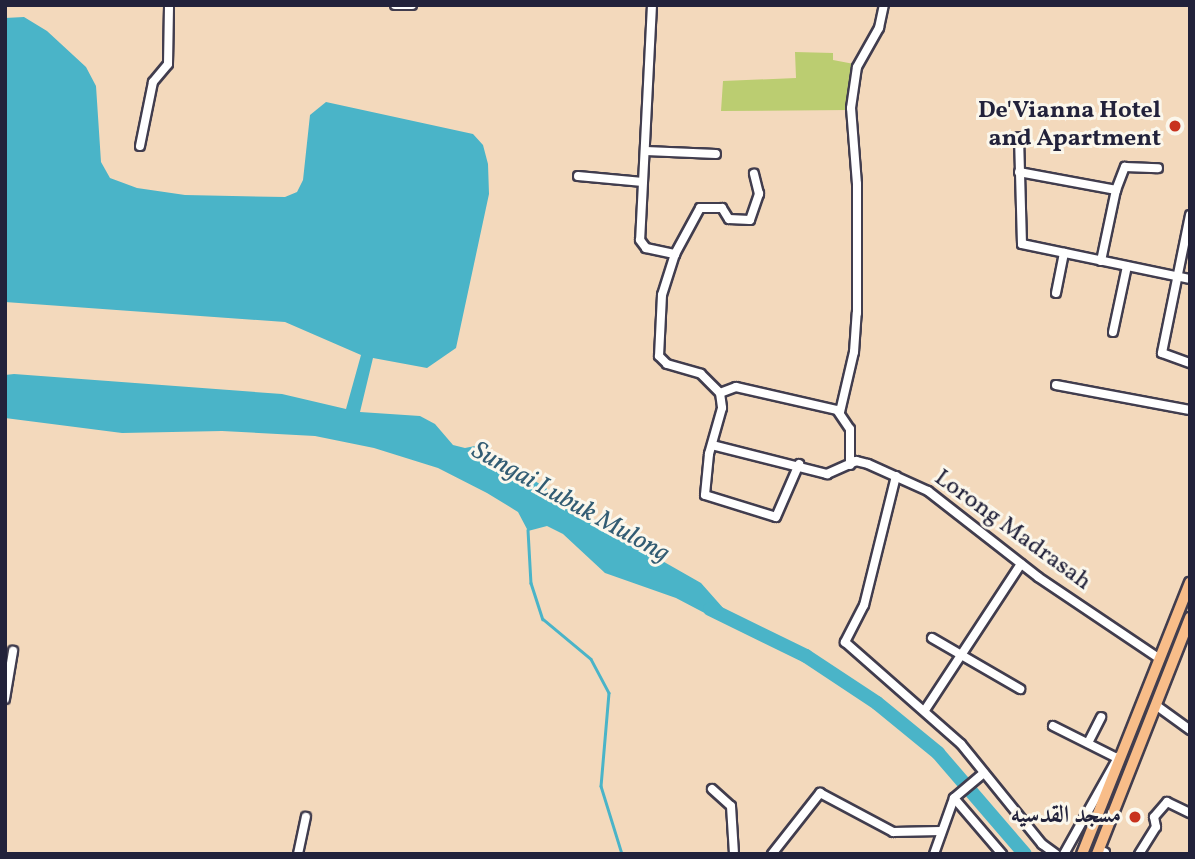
<!DOCTYPE html>
<meta charset="utf-8">
<style>
body{margin:0}
#map{position:relative;width:1195px;height:859px;overflow:hidden;background:#f3d9bc;font-family:Vollkorn,Amiri,serif}
div>[style]{position:absolute}
.green>*{inset:0;background:#bbcd71}
.water>*{inset:0;background:#4ab4c8}
.stream>*{height:2.5px;margin:-1.25px;padding:0 1.25px;transform-origin:1.25px;border-radius:1.25px;background:#4ab4c8}
.river>*{height:14px;margin:-7px;padding:0 7px;transform-origin:7px;border-radius:7px;background:#4ab4c8}
.roads{filter:drop-shadow(2px 0 #413d4e) drop-shadow(-2px 0 #413d4e) drop-shadow(0 2px #413d4e) drop-shadow(0 -2px #413d4e)}
.minor>*{height:8px;margin:-4px;padding:0 4px;transform-origin:4px;border-radius:4px;background:#fff}
.major>*{height:10px;margin:-5px;padding:0 5px;transform-origin:5px;border-radius:5px;background:#f8bd89}
.dots>*{width:19px;height:19px;translate:-50% -50%;box-sizing:border-box;border:4px solid #fbf7ec;border-radius:50%}
span{translate:-50% -50%;white-space:nowrap;text-align:center;line-height:1.15;-webkit-text-stroke:6px #fbf7ec;paint-order:stroke}
.poi-label{font-size:24px;color:#22223b;font-weight:700}
.right{translate:-100% -50%;text-align:right}
.street-label{font-size:24px;color:#22223b}
.water-label{font-size:26px;color:#325c73;font-style:italic}
.frame{position:absolute;inset:0;border:7px solid #22223b;pointer-events:none}
</style>
<div id="map">
<div class="green">
<i style="clip-path:polygon(795px 52px,833px 53px,833px 60px,854px 64px,849px 110px,721px 111px,723px 81px,796px 78px)"></i>
</div>
<div class="water">
<i style="clip-path:polygon(24px 17px,47px 31px,86px 67px,96px 86px,101px 162px,110px 178px,137px 188px,185px 195px,285px 197px,297px 192px,303px 180px,310px 115px,326px 102px,473px 134px,483px 145px,488px 164px,489px 194px,456px 348px,427px 368px,373px 358px,360px 412px,420px 416px,435px 424px,453px 445px,465px 448px,485px 444px,492px 453px,629px 542px,701px 583px,724px 609px,726px 618px,716px 619px,676px 598px,605px 573px,563px 534px,547px 526px,528px 531px,518px 512px,487px 493px,438px 468px,374px 448px,315px 436px,222px 431px,122px 433px,5px 418px,5px 375px,14px 374px,282px 394px,346px 409px,361px 355px,285px 322px,5px 302px,5px 18px)"></i>
</div>
<div class="stream">
<i style="left:528px;top:530px;width:53px;rotate:86.8deg"></i>
<i style="left:531px;top:583px;width:38px;rotate:72deg"></i>
<i style="left:543px;top:619px;width:62px;rotate:39.8deg"></i>
<i style="left:591px;top:659px;width:38px;rotate:62deg"></i>
<i style="left:609px;top:693px;width:93px;rotate:94.9deg"></i>
<i style="left:601px;top:786px;width:71px;rotate:72.8deg"></i>
</div>
<div class="river">
<i style="left:710px;top:609px;width:107px;rotate:26.1deg"></i>
<i style="left:806px;top:656px;width:85px;rotate:33.5deg"></i>
<i style="left:877px;top:703px;width:79px;rotate:39.3deg"></i>
<i style="left:938px;top:753px;width:133px;rotate:49.3deg"></i>
</div>
<div class="roads">
<div class="minor">
<i style="left:395px;top:5px;width:17px"></i>
<i style="left:652px;top:5px;width:235px;rotate:92.9deg"></i>
<i style="left:640px;top:240px;width:10px;rotate:53deg"></i>
<i style="left:646px;top:248px;width:30px;rotate:12deg"></i>
<i style="left:675px;top:254px;width:43px;rotate:107.6deg"></i>
<i style="left:662px;top:295px;width:61px;rotate:92.8deg"></i>
<i style="left:659px;top:356px;width:11px;rotate:45deg"></i>
<i style="left:667px;top:364px;width:35px;rotate:16deg"></i>
<i style="left:701px;top:374px;width:27px;rotate:45deg"></i>
<i style="left:720px;top:393px;width:15px;rotate:82deg"></i>
<i style="left:722px;top:408px;width:48px;rotate:105.8deg"></i>
<i style="left:709px;top:454px;width:41px;rotate:95.6deg"></i>
<i style="left:705px;top:495px;width:74px;rotate:17.2deg"></i>
<i style="left:776px;top:517px;width:58px;rotate:-66.5deg"></i>
<i style="left:1019px;top:137px;width:107px;rotate:88.4deg"></i>
<i style="left:1022px;top:244px;width:172px;rotate:11.8deg"></i>
<i style="left:140px;top:146px;width:65px;rotate:-78.5deg"></i>
<i style="left:153px;top:82px;width:23px;rotate:-50deg"></i>
<i style="left:168px;top:64px;width:59px;rotate:-89deg"></i>
<i style="left:646px;top:151px;width:70px;rotate:2.5deg"></i>
<i style="left:1019px;top:172px;width:99px;rotate:10.5deg"></i>
<i style="left:1116px;top:190px;width:25px;rotate:-69deg"></i>
<i style="left:1125px;top:167px;width:33px;rotate:2deg"></i>
<i style="left:578px;top:176px;width:65px;rotate:5.3deg"></i>
<i style="left:1190px;top:215px;width:141px;rotate:101.5deg"></i>
<i style="left:1162px;top:353px;width:30px;rotate:20deg"></i>
<i style="left:675px;top:254px;width:52px;rotate:-61.5deg"></i>
<i style="left:700px;top:208px;width:22px"></i>
<i style="left:722px;top:208px;width:13px;rotate:58deg"></i>
<i style="left:729px;top:219px;width:21px;rotate:3deg"></i>
<i style="left:750px;top:220px;width:28px;rotate:-71deg"></i>
<i style="left:759px;top:194px;width:21px;rotate:-104deg"></i>
<i style="left:1101px;top:261px;width:73px;rotate:-78.1deg"></i>
<i style="left:1056px;top:293px;width:41px;rotate:-78.7deg"></i>
<i style="left:1113px;top:332px;width:67px;rotate:-78deg"></i>
<i style="left:1056px;top:385px;width:136px;rotate:10.6deg"></i>
<i style="left:720px;top:393px;width:17px;rotate:-21deg"></i>
<i style="left:736px;top:387px;width:104px;rotate:12.8deg"></i>
<i style="left:837px;top:410px;width:23px;rotate:56deg"></i>
<i style="left:850px;top:429px;width:36px;rotate:90deg"></i>
<i style="left:840px;top:412px;width:62px;rotate:-76.9deg"></i>
<i style="left:854px;top:352px;width:39px;rotate:-86deg"></i>
<i style="left:857px;top:313px;width:129px;rotate:-90deg"></i>
<i style="left:857px;top:184px;width:76px;rotate:-94.5deg"></i>
<i style="left:851px;top:108px;width:41px;rotate:-81.7deg"></i>
<i style="left:857px;top:67px;width:45px;rotate:-60.6deg"></i>
<i style="left:879px;top:28px;width:24px;rotate:-78deg"></i>
<i style="left:712px;top:445px;width:119px;rotate:14.2deg"></i>
<i style="left:827px;top:474px;width:32px;rotate:-24deg"></i>
<i style="left:856px;top:461px;width:12px;rotate:14deg"></i>
<i style="left:868px;top:464px;width:66px;rotate:24.2deg"></i>
<i style="left:928px;top:491px;width:140px;rotate:38deg"></i>
<i style="left:1038px;top:577px;width:147px;rotate:33.9deg"></i>
<i style="left:896px;top:476px;width:133px;rotate:103.9deg"></i>
<i style="left:864px;top:605px;width:42px;rotate:117.2deg"></i>
<i style="left:845px;top:642px;width:154px;rotate:41.3deg"></i>
<i style="left:961px;top:744px;width:129px;rotate:51deg"></i>
<i style="left:1042px;top:844px;width:17px;rotate:36deg"></i>
<i style="left:932px;top:638px;width:102px;rotate:30.1deg"></i>
<i style="left:5px;top:699px;width:49px;rotate:-80.5deg"></i>
<i style="left:1157px;top:706px;width:41px;rotate:36deg"></i>
<i style="left:925px;top:710px;width:175px;rotate:-56.7deg"></i>
<i style="left:1053px;top:726px;width:72px;rotate:26.6deg"></i>
<i style="left:1088px;top:743px;width:29px;rotate:-63deg"></i>
<i style="left:712px;top:789px;width:25px;rotate:42deg"></i>
<i style="left:731px;top:806px;width:48px;rotate:86.4deg"></i>
<i style="left:954px;top:798px;width:74px;rotate:49.4deg"></i>
<i style="left:298px;top:854px;width:38px;rotate:-78deg"></i>
<i style="left:772px;top:854px;width:78px;rotate:-51.8deg"></i>
<i style="left:820px;top:793px;width:83px;rotate:28.1deg"></i>
<i style="left:893px;top:832px;width:48px;rotate:-1.2deg"></i>
<i style="left:934px;top:854px;width:59px;rotate:-70.3deg"></i>
<i style="left:954px;top:798px;width:39px;rotate:-40deg"></i>
<i style="left:1064px;top:854px;width:112px;rotate:-60.7deg"></i>
<i style="left:1104px;top:854px;width:2px;rotate:-63deg"></i>
<i style="left:1139px;top:854px;width:32px;rotate:-58deg"></i>
<i style="left:1156px;top:827px;width:10px;rotate:-101deg"></i>
<i style="left:1154px;top:817px;width:20px;rotate:-49deg"></i>
<i style="left:1167px;top:802px;width:25px;rotate:26deg"></i>
</div>
<div class="major">
<i style="left:1082px;top:854px;width:292px;rotate:-68.3deg"></i>
<i style="left:1097px;top:854px;width:254px;rotate:-68.5deg"></i>
</div>
</div>
<div class="dots">
<i style="left:1175px;top:126px;background:#c8321e"></i>
<i style="left:1135px;top:817px;background:#c8321e"></i>
</div>
<div class="poi-label">
<span class="right" style="left:1161px;top:126px">De'Vianna Hotel<br>and Apartment</span>
<span class="right" style="left:1121px;top:817px">مسجد القدسيه</span>
</div>
<div class="street-label">
<span style="left:1012px;top:531px;rotate:36deg">Lorong Madrasah</span>
</div>
<div class="water-label">
<span style="left:570px;top:503px;rotate:29deg">Sungai Lubuk Mulong</span>
</div>
<div class="frame"></div>
</div>
